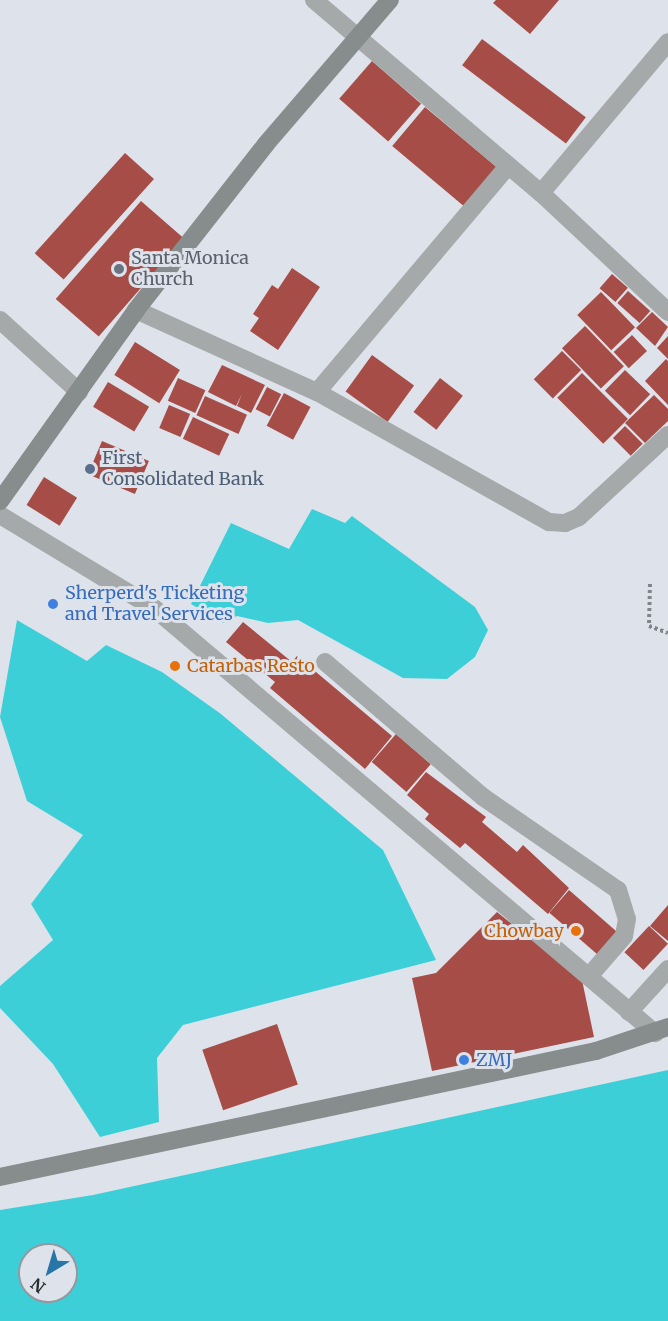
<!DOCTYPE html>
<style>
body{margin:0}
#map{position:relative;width:668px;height:1321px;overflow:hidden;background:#dee3eb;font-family:Merriweather,serif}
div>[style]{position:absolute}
.water>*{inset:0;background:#3dcfd8}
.building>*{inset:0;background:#a74d47;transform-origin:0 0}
.path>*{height:4px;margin-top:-2px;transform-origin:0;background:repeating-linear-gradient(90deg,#81858a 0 3px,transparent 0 6px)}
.street>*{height:18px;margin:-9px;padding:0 9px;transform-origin:9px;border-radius:9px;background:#a5a9a9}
.secondary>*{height:18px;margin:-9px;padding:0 9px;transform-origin:9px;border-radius:9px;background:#868d8c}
.dots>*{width:16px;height:16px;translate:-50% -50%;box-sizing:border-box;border:3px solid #dee3eb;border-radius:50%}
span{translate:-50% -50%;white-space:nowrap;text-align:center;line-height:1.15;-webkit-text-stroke:6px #dee3eb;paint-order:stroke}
.worship-label{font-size:18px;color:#5b616d}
.left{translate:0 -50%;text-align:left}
.service-label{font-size:18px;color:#4e5e75}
.shop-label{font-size:18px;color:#366cbe}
.food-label{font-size:18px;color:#c56008}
.right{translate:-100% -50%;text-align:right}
.north{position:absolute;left:18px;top:1243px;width:60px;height:60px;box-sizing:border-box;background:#dee3eb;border:2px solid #95999f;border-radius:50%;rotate:218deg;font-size:16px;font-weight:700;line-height:24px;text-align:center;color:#282a2d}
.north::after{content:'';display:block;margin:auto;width:21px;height:27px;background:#2876a8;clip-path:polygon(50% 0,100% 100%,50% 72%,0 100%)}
</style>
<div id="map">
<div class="water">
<i style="clip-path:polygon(312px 509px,345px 523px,352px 516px,475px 607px,488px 630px,475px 657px,447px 679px,403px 678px,298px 620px,268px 623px,237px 616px,223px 623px,191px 604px,231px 523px,289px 549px)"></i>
<i style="clip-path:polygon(17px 620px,87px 661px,106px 645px,162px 672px,221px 714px,383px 850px,436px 960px,183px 1025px,157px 1058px,159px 1122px,100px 1137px,53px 1064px,0 1008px,0 986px,53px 940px,31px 904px,83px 835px,27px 801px,0 717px)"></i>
<i style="clip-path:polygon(evenodd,668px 1070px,668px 1321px,0 1321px,0 1210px,93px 1195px,668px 1070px,30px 1255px,66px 1255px,66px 1291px,30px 1291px,30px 1255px)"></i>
</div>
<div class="building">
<i style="clip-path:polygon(496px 0,559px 0,530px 34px,493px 3px)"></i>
<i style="left:482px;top:39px;width:130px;height:33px;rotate:37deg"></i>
<i style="left:372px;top:61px;width:65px;height:50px;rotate:41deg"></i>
<i style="left:425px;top:107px;width:96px;height:51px;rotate:40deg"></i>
<i style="left:125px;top:153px;width:39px;height:135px;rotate:42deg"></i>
<i style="left:141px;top:201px;width:57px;height:130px;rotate:41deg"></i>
<i style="clip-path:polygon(292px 268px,320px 287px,278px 350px,250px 331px,259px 318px,253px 314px,272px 285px,278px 289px)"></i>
<i style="left:612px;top:274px;width:21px;height:19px;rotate:41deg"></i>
<i style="left:628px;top:291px;width:30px;height:16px;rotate:42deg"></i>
<i style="left:601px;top:292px;width:49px;height:33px;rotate:46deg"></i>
<i style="clip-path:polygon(652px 312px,668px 327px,655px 346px,636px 328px)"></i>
<i style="left:585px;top:326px;width:56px;height:32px;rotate:46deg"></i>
<i style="left:632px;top:335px;width:22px;height:25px;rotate:47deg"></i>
<i style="clip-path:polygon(668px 336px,668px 359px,657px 348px)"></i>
<i style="left:135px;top:342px;width:53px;height:39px;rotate:32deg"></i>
<i style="left:562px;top:351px;width:27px;height:40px;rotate:45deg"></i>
<i style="left:372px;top:355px;width:52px;height:45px;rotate:36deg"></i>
<i style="clip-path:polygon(666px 359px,668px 361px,668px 405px,645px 381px)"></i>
<i style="clip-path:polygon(222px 365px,265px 385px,251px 413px,237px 406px,242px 394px,236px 406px,208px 392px)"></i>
<i style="left:625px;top:370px;width:35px;height:29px;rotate:44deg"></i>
<i style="left:582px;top:373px;width:65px;height:35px;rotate:45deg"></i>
<i style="left:178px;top:378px;width:30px;height:25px;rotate:24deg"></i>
<i style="left:440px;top:378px;width:29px;height:43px;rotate:38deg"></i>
<i style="left:108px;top:382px;width:48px;height:29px;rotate:31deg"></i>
<i style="left:267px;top:387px;width:16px;height:25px;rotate:27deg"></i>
<i style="left:284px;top:393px;width:30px;height:37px;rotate:28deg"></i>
<i style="clip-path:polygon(654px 395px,668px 409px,668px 421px,645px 443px,625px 423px)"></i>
<i style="left:205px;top:396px;width:46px;height:21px;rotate:24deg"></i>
<i style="left:169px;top:405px;width:23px;height:25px;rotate:23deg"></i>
<i style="left:193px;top:417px;width:40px;height:24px;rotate:25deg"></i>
<i style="left:625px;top:426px;width:25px;height:17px;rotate:45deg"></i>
<i style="left:102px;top:441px;width:51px;height:36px;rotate:23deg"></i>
<i style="left:44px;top:477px;width:39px;height:33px;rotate:32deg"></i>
<i style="clip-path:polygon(243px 622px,292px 662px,297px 656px,392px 736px,365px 769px,270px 688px,275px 682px,226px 642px)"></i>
<i style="left:396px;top:734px;width:46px;height:37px;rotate:41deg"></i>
<i style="clip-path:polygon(426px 772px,486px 817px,482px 822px,517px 852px,523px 845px,569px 888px,548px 914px,465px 843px,460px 848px,425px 819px,429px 814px,407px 795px)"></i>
<i style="left:569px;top:890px;width:65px;height:30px;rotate:41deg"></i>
<i style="clip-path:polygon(668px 905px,668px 941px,650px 926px)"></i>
<i style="clip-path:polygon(497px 912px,582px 980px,594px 1037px,432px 1071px,412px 978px,436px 973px)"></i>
<i style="left:649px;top:926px;width:26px;height:36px;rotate:43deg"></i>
<i style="left:277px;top:1024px;width:64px;height:79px;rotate:71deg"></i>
</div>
<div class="path">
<i style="left:650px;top:584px;width:42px;rotate:91.4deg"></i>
<i style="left:649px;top:626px;width:20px;rotate:20deg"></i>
</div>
<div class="street">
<i style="left:314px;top:0;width:298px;rotate:40.4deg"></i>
<i style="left:541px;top:193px;width:174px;rotate:43.1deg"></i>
<i style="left:541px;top:193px;width:197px;rotate:-49.9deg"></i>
<i style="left:136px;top:310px;width:199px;rotate:24.4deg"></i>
<i style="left:317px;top:392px;width:266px;rotate:29.3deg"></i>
<i style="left:549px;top:522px;width:16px;rotate:4deg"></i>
<i style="left:565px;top:523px;width:15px;rotate:-23deg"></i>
<i style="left:579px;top:517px;width:121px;rotate:-42.7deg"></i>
<i style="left:0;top:320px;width:107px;rotate:42.3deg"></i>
<i style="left:317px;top:392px;width:294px;rotate:-49.8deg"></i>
<i style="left:0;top:515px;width:181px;rotate:31.2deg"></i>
<i style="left:155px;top:609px;width:656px;rotate:40.3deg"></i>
<i style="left:325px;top:662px;width:208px;rotate:40.5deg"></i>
<i style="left:483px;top:797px;width:164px;rotate:34.6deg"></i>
<i style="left:618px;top:890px;width:30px;rotate:73deg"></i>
<i style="left:627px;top:919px;width:17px;rotate:100deg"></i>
<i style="left:624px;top:936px;width:50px;rotate:131deg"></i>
<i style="left:629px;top:1012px;width:58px;rotate:-47.8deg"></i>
</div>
<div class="secondary">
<i style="left:0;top:501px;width:234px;rotate:-54.5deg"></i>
<i style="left:136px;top:310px;width:211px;rotate:-51.9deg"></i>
<i style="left:266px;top:144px;width:190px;rotate:-49.3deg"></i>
<i style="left:0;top:1177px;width:609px;rotate:-11.94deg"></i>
<i style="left:596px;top:1051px;width:76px;rotate:-18.4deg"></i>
</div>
<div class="dots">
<i style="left:119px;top:269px;background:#6b7280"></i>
<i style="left:90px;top:469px;background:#5c6f8a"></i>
<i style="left:53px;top:604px;background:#3f7fe0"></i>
<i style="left:175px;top:666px;background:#e8710a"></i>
<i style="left:576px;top:931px;background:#e8710a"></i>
<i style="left:464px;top:1060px;background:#3f7fe0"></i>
</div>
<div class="worship-label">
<span class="left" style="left:131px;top:269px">Santa Monica<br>Church</span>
</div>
<div class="service-label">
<span class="left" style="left:102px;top:469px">First<br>Consolidated Bank</span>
</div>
<div class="shop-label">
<span class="left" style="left:65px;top:604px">Sherperd's Ticketing<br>and Travel Services</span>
<span class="left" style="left:476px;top:1060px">ZMJ</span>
</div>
<div class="food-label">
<span class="left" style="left:187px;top:666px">Catarbas Resto</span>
<span class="right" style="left:564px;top:931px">Chowbay</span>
</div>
<div class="north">N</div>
</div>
